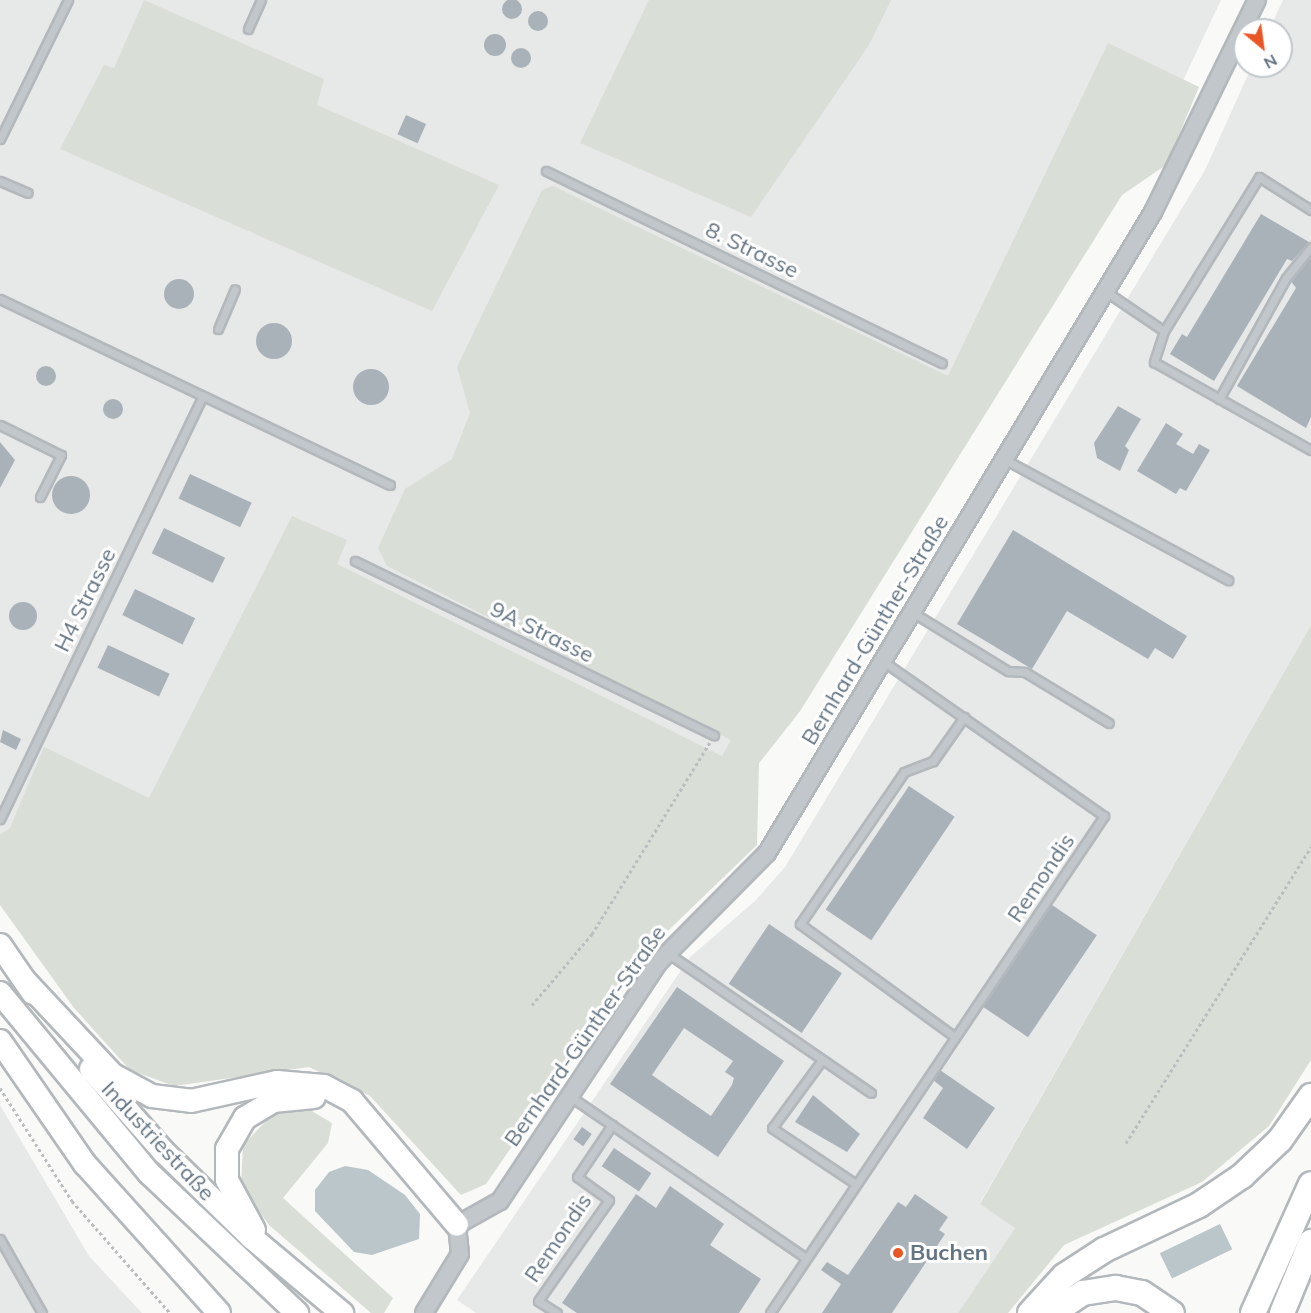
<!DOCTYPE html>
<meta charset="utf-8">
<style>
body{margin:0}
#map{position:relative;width:1311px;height:1313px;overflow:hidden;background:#f9f9f7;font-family:Mulish,sans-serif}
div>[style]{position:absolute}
.built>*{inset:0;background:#e7e8e8}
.green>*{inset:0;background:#d9ded6}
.water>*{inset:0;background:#bac6ca;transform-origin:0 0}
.building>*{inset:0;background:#a9b2b9;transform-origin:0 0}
.round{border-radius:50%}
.path>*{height:3px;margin-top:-1.5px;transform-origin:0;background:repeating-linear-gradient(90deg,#babec1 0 3px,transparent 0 6px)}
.roads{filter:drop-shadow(2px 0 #b3b8bc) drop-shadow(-2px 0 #b3b8bc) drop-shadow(0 2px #b3b8bc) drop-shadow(0 -2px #b3b8bc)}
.service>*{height:7px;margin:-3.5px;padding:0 3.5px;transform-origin:3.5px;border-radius:3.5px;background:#c2c7cb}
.tertiary>*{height:16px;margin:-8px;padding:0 8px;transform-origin:8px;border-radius:8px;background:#c2c7cb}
.trunk>*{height:22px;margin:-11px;padding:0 11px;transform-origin:11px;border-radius:11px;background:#fff}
.motorway>*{height:24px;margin:-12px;padding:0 12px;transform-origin:12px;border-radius:12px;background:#fff}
.dots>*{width:16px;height:16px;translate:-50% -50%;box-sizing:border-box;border:3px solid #fff;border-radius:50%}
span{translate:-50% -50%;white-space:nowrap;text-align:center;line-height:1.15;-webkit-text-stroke:6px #fff;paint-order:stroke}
.street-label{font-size:22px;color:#637483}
.poi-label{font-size:22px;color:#637483;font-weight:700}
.left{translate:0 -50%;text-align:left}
.north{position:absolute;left:1233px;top:18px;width:60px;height:60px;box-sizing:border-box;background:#fff;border:2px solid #c1c7cd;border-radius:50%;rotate:151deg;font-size:16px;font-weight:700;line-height:24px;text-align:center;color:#637483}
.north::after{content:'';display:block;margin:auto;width:21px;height:27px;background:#ea5726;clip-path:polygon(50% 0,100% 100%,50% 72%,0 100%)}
</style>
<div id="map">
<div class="built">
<i style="clip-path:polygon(0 0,1221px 0,1155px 140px,800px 711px,577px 995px,0 854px)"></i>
<i style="clip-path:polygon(1283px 0,1311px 0,1311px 625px,980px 1203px,1015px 1228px,958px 1313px,476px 1313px,457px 1300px,690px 957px,755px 901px,785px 867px,1205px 170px,1252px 66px,1281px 66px,1281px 30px,1269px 30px)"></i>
<i style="clip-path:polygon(0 1105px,89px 1256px,142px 1313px,0 1313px)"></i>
</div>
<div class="green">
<i style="clip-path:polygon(144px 0,324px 79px,317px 105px,499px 185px,432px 311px,60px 149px,104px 65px,114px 68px)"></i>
<i style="clip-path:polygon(649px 0,891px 0,869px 45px,751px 217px,580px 143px)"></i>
<i style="clip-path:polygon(1108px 43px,1199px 87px,1166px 165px,1122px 195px,800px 711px,759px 763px,757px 845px,647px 951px,486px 1184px,461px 1195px,370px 1096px,309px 1067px,174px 1086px,130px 1070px,74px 1008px,0 905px,0 835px,10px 828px,44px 747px,149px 798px,292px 516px,347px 540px,337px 564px,722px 756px,731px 740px,387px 566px,378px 548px,405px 489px,452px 459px,470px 413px,457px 367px,542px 190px,553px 186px,948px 376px)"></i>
<i style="clip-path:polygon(1311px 625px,1311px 1060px,1269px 1126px,1202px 1182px,1064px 1245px,1008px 1313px,958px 1313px,1015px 1228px,980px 1204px)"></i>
<i style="clip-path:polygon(305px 1107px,332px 1123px,328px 1143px,283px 1198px,393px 1298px,384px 1313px,371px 1313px,269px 1225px,241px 1186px,243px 1145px,272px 1115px)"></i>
</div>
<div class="water">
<i style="clip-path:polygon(345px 1166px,368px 1170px,405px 1195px,420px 1214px,419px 1239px,372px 1255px,354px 1252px,315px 1211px,315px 1190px,329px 1172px)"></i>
<i style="left:1220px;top:1224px;width:28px;height:67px;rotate:64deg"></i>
</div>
<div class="building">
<i class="round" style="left:502px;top:-1px;width:20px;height:20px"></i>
<i class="round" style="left:528px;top:11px;width:20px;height:20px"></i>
<i class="round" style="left:484px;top:34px;width:22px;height:22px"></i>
<i class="round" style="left:511px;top:48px;width:20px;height:20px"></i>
<i style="left:406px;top:115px;width:22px;height:21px;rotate:24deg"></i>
<i style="clip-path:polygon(1261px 214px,1309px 242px,1292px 261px,1287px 259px,1214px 381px,1170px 354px,1182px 334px,1187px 337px)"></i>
<i style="clip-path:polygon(1311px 256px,1311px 417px,1306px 428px,1237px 386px,1296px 288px,1291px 281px)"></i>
<i class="round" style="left:164px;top:279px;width:30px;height:30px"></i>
<i class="round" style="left:256px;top:323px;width:36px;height:36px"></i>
<i class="round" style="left:36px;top:366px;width:20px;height:20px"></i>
<i class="round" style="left:353px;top:369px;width:36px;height:36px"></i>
<i class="round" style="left:103px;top:399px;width:20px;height:20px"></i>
<i style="clip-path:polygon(1118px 406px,1141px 419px,1125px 446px,1129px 450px,1120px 471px,1097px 458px,1094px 443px)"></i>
<i style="clip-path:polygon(1166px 423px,1183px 434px,1176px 444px,1193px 454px,1199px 444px,1210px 450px,1186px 491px,1180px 488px,1176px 494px,1137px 471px)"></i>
<i style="clip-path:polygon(0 442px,15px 460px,0 488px)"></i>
<i style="left:190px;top:474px;width:68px;height:27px;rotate:25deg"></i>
<i class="round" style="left:52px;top:476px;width:38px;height:38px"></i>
<i style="left:164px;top:528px;width:68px;height:28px;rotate:26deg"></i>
<i style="clip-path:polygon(1013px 530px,1187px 636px,1173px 659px,1155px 648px,1148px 659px,1067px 611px,1032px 669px,957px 624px)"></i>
<i style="left:135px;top:589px;width:67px;height:29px;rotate:26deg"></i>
<i class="round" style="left:9px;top:602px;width:28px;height:28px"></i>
<i style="left:108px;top:645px;width:68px;height:25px;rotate:25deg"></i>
<i style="clip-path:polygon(3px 730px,21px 739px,16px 750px,0 742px)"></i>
<i style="left:909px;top:786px;width:55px;height:149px;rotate:34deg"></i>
<i style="left:1052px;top:905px;width:54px;height:123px;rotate:34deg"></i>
<i style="left:769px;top:924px;width:88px;height:72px;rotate:34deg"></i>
<i style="clip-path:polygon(evenodd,677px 987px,784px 1061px,718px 1157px,610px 1084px,677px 987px,684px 1028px,733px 1061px,725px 1072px,734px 1078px,732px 1085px,711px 1116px,652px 1075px,684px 1028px)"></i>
<i style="clip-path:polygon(940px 1070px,995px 1108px,967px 1149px,923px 1118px,943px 1088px,933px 1080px)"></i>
<i style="clip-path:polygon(813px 1095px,860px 1134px,847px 1152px,795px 1122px)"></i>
<i style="left:582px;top:1127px;width:12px;height:15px;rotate:35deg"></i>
<i style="left:614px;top:1148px;width:45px;height:22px;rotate:34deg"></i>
<i style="clip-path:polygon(670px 1186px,724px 1224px,710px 1245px,761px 1279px,739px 1313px,577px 1313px,562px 1303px,636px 1194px,656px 1208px)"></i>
<i style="clip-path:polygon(915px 1194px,948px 1217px,939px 1230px,945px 1234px,892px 1313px,822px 1313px,841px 1284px,821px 1270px,827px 1262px,848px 1275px,898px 1202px,906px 1207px)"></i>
</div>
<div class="path">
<i style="left:532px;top:1005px;width:93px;rotate:-49.8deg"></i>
<i style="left:592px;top:934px;width:225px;rotate:-58.4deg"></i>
<i style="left:0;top:1088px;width:134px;rotate:57.5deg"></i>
<i style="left:72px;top:1201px;width:149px;rotate:48.8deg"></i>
<i style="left:1126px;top:1143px;width:349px;rotate:-58deg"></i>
</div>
<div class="roads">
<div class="service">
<i style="left:248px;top:29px;width:32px;rotate:-66deg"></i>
<i style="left:0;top:139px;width:155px;rotate:-63.9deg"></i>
<i style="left:546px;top:171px;width:440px;rotate:25.9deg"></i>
<i style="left:0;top:181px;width:30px;rotate:23deg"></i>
<i style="left:1105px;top:291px;width:71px;rotate:34.1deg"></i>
<i style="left:1164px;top:331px;width:33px;rotate:108deg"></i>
<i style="left:1154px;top:362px;width:180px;rotate:29.3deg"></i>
<i style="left:0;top:299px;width:432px;rotate:25.5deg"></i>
<i style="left:218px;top:329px;width:43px;rotate:-67deg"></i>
<i style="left:1164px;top:331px;width:181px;rotate:-58.3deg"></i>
<i style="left:1259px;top:177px;width:62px;rotate:32.4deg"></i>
<i style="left:1219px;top:399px;width:138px;rotate:-61deg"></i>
<i style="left:1286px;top:278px;width:40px;rotate:-51deg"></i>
<i style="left:0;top:425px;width:68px;rotate:26.2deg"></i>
<i style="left:61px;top:455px;width:47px;rotate:116.6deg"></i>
<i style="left:1004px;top:459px;width:255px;rotate:28.4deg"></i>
<i style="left:355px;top:561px;width:399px;rotate:25.9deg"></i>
<i style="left:912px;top:612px;width:113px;rotate:31.6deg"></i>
<i style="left:1008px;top:671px;width:17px;rotate:3deg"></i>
<i style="left:1025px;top:672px;width:98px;rotate:31.3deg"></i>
<i style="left:0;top:819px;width:468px;rotate:-64.4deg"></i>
<i style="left:669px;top:954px;width:245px;rotate:34.5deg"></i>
<i style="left:955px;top:1037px;width:192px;rotate:-143.9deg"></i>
<i style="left:800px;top:924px;width:184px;rotate:-55.6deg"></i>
<i style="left:904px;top:772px;width:31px;rotate:-21deg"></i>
<i style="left:933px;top:761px;width:54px;rotate:-54.8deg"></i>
<i style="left:822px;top:1060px;width:84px;rotate:126.3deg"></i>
<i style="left:772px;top:1128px;width:101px;rotate:33.7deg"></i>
<i style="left:571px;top:1097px;width:285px;rotate:34.4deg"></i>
<i style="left:0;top:1239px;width:85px;rotate:60.4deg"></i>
<i style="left:557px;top:1313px;width:22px;rotate:-148deg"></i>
<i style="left:538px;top:1301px;width:123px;rotate:-54.9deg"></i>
<i style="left:609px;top:1200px;width:39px;rotate:-144deg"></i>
<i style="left:577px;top:1177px;width:63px;rotate:-56.1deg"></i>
<i style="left:770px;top:1313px;width:599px;rotate:-56.1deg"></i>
<i style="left:1104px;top:816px;width:270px;rotate:-145deg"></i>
</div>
<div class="tertiary">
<i style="left:424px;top:1313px;width:69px;rotate:-58.6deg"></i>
<i style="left:460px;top:1254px;width:29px;rotate:-96deg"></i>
<i style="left:457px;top:1225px;width:49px;rotate:-29.2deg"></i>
<i style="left:500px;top:1201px;width:287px;rotate:-56.4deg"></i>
<i style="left:659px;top:962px;width:153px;rotate:-45.3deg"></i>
<i style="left:767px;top:853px;width:748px;rotate:-58.94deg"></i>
<i style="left:1153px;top:212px;width:236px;rotate:-63.9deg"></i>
</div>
<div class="trunk">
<i style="left:0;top:945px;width:58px;rotate:55.5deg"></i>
<i style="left:25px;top:981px;width:129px;rotate:46.9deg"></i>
<i style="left:113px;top:1075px;width:44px;rotate:28.3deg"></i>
<i style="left:152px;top:1096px;width:39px;rotate:7deg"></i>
<i style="left:191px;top:1101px;width:88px;rotate:-12.5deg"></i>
<i style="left:277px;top:1082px;width:47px;rotate:4.9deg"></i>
<i style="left:324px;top:1086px;width:32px;rotate:28deg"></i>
<i style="left:352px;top:1101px;width:162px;rotate:49.7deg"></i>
<i style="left:0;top:993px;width:234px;rotate:50.4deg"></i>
<i style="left:149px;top:1173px;width:204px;rotate:43.4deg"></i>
<i style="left:0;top:1041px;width:150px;rotate:55.4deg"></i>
<i style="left:85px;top:1164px;width:200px;rotate:48deg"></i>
<i style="left:91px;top:1069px;width:111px;rotate:48.7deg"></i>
<i style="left:164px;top:1152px;width:122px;rotate:44.3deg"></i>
<i style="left:251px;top:1237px;width:119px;rotate:39.9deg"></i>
<i style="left:254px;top:1230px;width:57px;rotate:-118.4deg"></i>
<i style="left:227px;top:1180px;width:31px;rotate:-90deg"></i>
<i style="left:227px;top:1149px;width:36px;rotate:-60deg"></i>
<i style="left:245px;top:1118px;width:33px;rotate:-31deg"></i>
<i style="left:273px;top:1101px;width:41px;rotate:-5.6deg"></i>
</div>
<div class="motorway">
<i style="left:1030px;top:1313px;width:50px;rotate:-47.4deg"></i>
<i style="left:1064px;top:1276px;width:48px;rotate:-33deg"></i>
<i style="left:1104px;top:1250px;width:105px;rotate:-25.3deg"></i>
<i style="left:1199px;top:1205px;width:52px;rotate:-34deg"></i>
<i style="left:1242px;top:1176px;width:52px;rotate:-43.5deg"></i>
<i style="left:1280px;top:1140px;width:54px;rotate:-54.8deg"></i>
<i style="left:1053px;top:1313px;width:36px;rotate:-34deg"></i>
<i style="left:1083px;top:1293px;width:33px;rotate:-9deg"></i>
<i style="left:1116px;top:1288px;width:26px;rotate:11deg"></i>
<i style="left:1142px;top:1293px;width:36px;rotate:34deg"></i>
<i style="left:1253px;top:1313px;width:141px;rotate:-65.8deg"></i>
<i style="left:1282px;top:1313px;width:77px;rotate:-67.8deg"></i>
</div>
</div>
<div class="dots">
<i style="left:898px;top:1253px;background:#ea5726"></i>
</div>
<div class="street-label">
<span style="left:752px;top:250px;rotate:26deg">8. Strasse</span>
<span style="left:85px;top:600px;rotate:-64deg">H4 Strasse</span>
<span style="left:875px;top:630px;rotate:-59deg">Bernhard-Günther-Straße</span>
<span style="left:542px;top:632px;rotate:26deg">9A Strasse</span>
<span style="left:1041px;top:878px;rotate:-56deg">Remondis</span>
<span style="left:585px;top:1036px;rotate:-55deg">Bernhard-Günther-Straße</span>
<span style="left:158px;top:1141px;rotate:47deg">Industriestraße</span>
<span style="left:558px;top:1238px;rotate:-56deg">Remondis</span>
</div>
<div class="poi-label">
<span class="left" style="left:910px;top:1253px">Buchen</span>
</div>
<div class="north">N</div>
</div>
